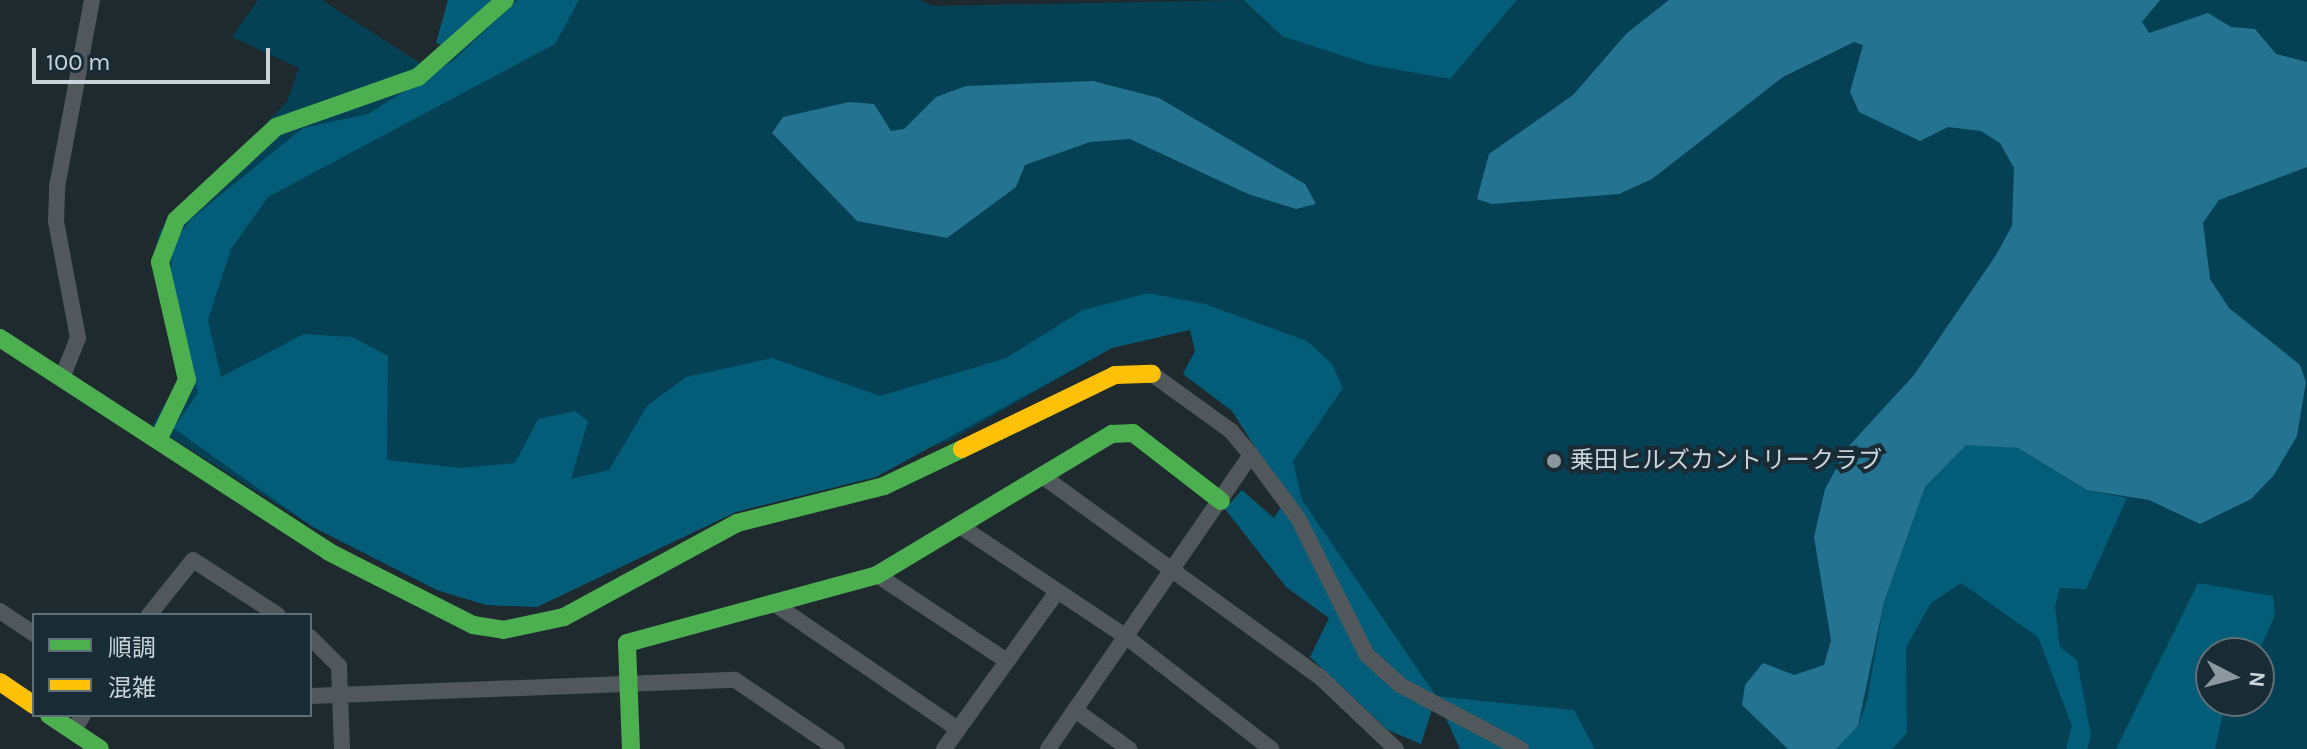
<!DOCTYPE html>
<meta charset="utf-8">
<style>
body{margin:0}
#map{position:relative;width:2307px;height:749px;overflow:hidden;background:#1f2a2f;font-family:Karla,"Noto Sans JP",sans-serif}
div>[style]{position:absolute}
.green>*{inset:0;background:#044155}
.forest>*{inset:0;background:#045d78}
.water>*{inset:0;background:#247390}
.street>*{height:16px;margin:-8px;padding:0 8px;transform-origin:8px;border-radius:8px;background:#50585c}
.fast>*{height:18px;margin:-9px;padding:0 9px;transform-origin:9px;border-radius:9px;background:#4caf50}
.slow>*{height:18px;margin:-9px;padding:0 9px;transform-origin:9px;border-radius:9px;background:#ffc107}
.dots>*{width:22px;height:22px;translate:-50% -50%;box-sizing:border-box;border:4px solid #192c35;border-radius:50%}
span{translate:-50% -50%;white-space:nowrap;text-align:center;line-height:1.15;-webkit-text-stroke:8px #192c35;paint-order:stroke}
.poi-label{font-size:24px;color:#c8d4d9}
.left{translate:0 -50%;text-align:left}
.legend{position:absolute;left:32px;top:613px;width:280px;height:104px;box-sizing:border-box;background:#192c35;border:2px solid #5f6f77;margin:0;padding:10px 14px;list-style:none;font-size:24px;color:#c8d4d9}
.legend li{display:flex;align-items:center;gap:16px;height:40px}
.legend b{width:40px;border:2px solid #5f6f77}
.north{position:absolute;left:2195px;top:637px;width:80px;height:80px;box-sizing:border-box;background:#192c35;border:2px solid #5f6f77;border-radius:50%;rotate:96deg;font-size:22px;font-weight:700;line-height:32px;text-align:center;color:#c8d4d9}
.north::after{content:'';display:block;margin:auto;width:28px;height:36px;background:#8d989e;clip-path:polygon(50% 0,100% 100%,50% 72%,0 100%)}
.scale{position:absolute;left:32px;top:48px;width:238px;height:36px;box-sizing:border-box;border:4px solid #c8d4d9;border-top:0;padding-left:10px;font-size:24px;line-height:28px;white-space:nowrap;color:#c8d4d9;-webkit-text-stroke:6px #192c35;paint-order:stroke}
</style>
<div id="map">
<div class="green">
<i style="clip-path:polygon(evenodd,258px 0,322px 0,420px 63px,491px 0,920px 0,933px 6px,1242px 0,1282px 36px,1450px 79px,1517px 0,2307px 0,2307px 749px,1595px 749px,1574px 710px,1436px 696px,1288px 498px,1232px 411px,1183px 374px,1195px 351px,1190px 329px,1112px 348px,951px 440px,736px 512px,537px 607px,486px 605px,437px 590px,313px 527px,152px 425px,182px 377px,153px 261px,159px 232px,287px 102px,299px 68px,232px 37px,258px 0,2211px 653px,2259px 653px,2259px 701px,2211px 701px,2211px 653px)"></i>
</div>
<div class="forest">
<i style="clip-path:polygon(448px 0,491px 0,445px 46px,436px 43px)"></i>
<i style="clip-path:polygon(518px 0,579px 0,555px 44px,268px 197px,231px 249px,208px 320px,221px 377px,304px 334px,352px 337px,388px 356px,387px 460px,460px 468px,515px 463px,538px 419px,575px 411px,588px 421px,571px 479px,609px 470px,647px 406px,686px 377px,772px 358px,880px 396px,1006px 358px,1083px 310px,1148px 293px,1205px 304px,1307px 341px,1332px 364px,1343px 388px,1293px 461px,1302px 500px,1436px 696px,1574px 710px,1595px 749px,1460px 749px,1436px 697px,1421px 744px,1388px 730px,1310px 657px,1329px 618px,1286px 587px,1225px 509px,1242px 490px,1274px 518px,1287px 498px,1232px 411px,1183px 374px,1195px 351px,1190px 330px,1112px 348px,876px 477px,736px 512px,537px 607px,486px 605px,437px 590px,313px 527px,173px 428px,198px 393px,171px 287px,172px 245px,191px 219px,303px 128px,368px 114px,454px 60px)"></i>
<i style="clip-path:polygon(1243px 0,1517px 0,1450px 79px,1371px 65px,1282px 36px)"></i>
<i style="clip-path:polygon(1966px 444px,2018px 448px,2087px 490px,2127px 498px,2086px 589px,2060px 588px,2055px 607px,2060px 647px,2077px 660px,2091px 736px,2087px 749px,2066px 749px,2072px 726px,2038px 637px,1961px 583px,1931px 603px,1906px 647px,1907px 733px,1892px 749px,1836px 749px,1858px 726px,1867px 701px,1884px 602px,1925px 487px)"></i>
<i style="clip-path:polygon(2198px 583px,2273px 596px,2275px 615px,2258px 653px,2211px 653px,2211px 701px,2226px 701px,2215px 749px,2116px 749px)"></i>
</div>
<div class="water">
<i style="clip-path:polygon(1669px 0,2160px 0,2142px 22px,2149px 33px,2208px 13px,2231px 27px,2255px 29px,2276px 54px,2307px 62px,2307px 167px,2219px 200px,2203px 223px,2210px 279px,2229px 308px,2300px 365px,2306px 382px,2297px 436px,2274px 475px,2251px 499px,2200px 524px,2149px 500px,2087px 490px,2018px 448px,1966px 445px,1925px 487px,1884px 602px,1858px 726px,1836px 749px,1788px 749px,1742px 705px,1745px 685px,1763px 663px,1794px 675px,1824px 665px,1831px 640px,1814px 537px,1825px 489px,1848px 447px,1914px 375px,1996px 255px,2012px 226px,2014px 168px,2000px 143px,1981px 131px,1948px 127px,1920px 141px,1859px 112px,1850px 92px,1863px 45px,1854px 42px,1783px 77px,1652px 179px,1619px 194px,1492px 204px,1477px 199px,1489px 154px,1573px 95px,1627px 33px)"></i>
<i style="clip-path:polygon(1093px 81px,1159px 98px,1305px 184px,1316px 204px,1296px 209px,1248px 194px,1130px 139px,1090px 142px,1025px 165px,1016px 187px,947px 238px,857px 221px,772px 133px,783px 117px,849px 102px,874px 104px,891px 131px,904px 129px,936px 97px,966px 86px)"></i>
</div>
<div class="street">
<i style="left:1152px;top:374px;width:97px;rotate:35.8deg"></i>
<i style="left:1231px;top:431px;width:31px;rotate:50deg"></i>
<i style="left:1251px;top:455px;width:79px;rotate:53.3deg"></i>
<i style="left:1298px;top:518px;width:153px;rotate:63.3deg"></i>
<i style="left:1367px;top:655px;width:45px;rotate:42.3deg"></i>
<i style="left:1400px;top:685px;width:137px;rotate:27.9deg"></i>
<i style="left:62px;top:378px;width:43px;rotate:-68.2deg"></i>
<i style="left:78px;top:338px;width:118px;rotate:-100.7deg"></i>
<i style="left:56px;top:222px;width:35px;rotate:-88deg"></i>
<i style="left:57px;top:187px;width:190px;rotate:-79.4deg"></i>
<i style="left:1045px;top:478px;width:338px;rotate:35.9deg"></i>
<i style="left:1319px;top:676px;width:106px;rotate:43.5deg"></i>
<i style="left:960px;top:526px;width:198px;rotate:33.7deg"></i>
<i style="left:1125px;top:636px;width:185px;rotate:37.7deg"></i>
<i style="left:877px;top:575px;width:156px;rotate:33.5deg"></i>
<i style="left:779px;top:607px;width:217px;rotate:34.3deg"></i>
<i style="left:0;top:611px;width:41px;rotate:34.1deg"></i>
<i style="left:149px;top:615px;width:70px;rotate:-51.3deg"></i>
<i style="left:193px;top:560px;width:101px;rotate:32.9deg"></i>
<i style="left:310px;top:637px;width:41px;rotate:45deg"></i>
<i style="left:339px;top:666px;width:83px;rotate:87.9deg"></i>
<i style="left:310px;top:696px;width:425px;rotate:-2.2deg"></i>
<i style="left:735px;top:680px;width:123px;rotate:34.1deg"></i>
<i style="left:1075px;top:710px;width:67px;rotate:35.8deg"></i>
<i style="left:73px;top:731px;width:19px;rotate:-58deg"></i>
<i style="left:944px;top:749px;width:193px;rotate:-54.3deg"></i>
<i style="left:1048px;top:749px;width:357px;rotate:-55.4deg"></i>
</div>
<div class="fast">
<i style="left:0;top:338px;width:392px;rotate:33deg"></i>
<i style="left:329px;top:552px;width:161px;rotate:26.9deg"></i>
<i style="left:473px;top:625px;width:30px;rotate:9deg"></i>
<i style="left:503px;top:630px;width:62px;rotate:-12deg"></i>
<i style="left:564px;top:617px;width:197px;rotate:-28.5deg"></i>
<i style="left:737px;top:523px;width:152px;rotate:-14.1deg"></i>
<i style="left:884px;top:486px;width:86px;rotate:-25.4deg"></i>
<i style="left:158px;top:440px;width:67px;rotate:-64.2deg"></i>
<i style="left:187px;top:380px;width:121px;rotate:-102.9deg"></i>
<i style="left:160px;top:262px;width:45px;rotate:-69.1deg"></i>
<i style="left:176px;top:220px;width:137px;rotate:-42.9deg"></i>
<i style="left:276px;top:127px;width:151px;rotate:-19.4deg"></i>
<i style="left:418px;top:77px;width:116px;rotate:-41.5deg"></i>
<i style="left:49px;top:715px;width:61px;rotate:33.7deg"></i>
<i style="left:631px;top:749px;width:106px;rotate:-92.2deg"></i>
<i style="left:627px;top:643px;width:259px;rotate:-15.2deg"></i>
<i style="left:877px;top:575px;width:274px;rotate:-31deg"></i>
<i style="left:1112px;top:434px;width:21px;rotate:-3deg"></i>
<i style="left:1133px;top:433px;width:111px;rotate:37.7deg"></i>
</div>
<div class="slow">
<i style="left:962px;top:449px;width:170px;rotate:-25.8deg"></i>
<i style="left:1115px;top:375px;width:37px;rotate:-2deg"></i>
<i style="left:0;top:682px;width:41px;rotate:34.1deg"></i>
</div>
<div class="dots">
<i style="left:1554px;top:461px;background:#8d989e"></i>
</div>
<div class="poi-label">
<span class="left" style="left:1570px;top:461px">乗田ヒルズカントリークラブ</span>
</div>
<ul class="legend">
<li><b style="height:10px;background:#4caf50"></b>順調</li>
<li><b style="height:10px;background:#ffc107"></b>混雑</li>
</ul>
<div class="north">N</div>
<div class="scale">100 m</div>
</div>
